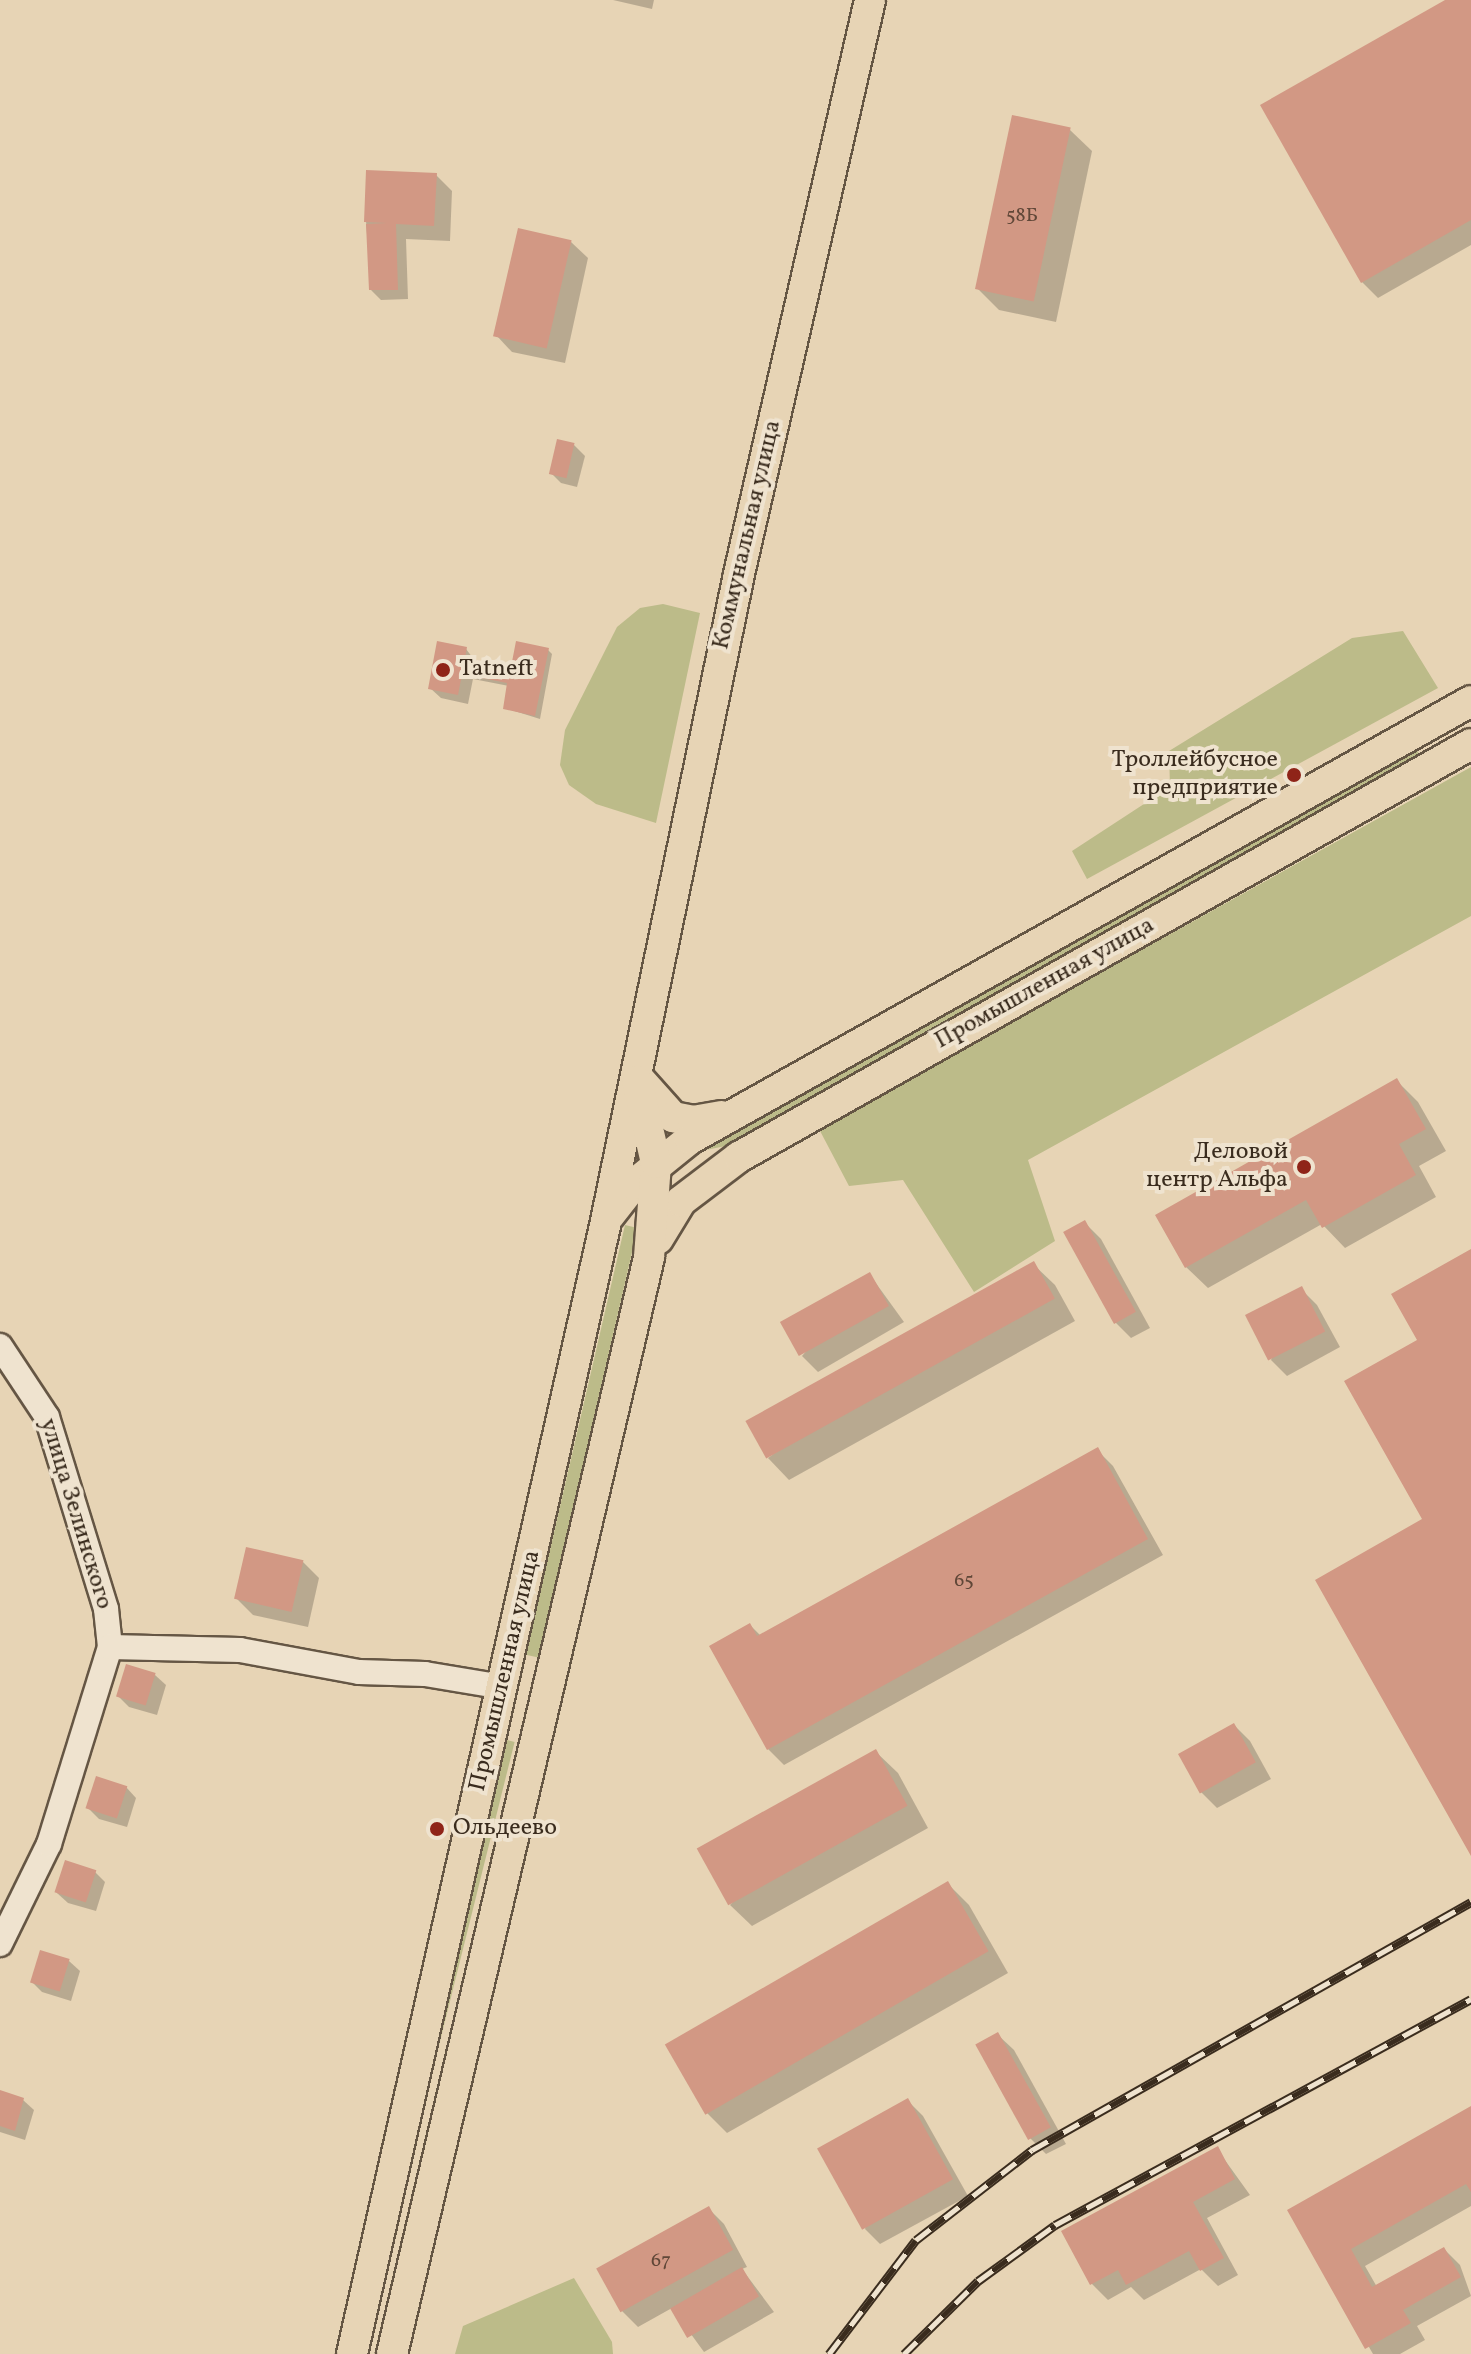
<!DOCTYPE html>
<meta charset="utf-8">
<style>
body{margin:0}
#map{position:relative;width:1471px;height:2354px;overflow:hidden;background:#e7d4b5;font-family:Vollkorn,serif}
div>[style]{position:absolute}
.green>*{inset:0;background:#bcbb89;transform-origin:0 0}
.shadow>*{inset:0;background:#0003}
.building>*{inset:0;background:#d29884;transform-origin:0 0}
.roads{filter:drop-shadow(2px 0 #655644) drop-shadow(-2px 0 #655644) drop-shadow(0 2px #655644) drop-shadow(0 -2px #655644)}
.minor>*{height:24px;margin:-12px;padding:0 12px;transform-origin:12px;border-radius:12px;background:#efe3cf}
.major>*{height:30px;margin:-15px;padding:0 15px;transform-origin:15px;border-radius:15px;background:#e7d4b5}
.rail>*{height:9px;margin-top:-4.5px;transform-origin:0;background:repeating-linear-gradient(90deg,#efe3cf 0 18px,#3a2c1e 0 36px);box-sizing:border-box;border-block:2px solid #3a2c1e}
.dots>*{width:22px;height:22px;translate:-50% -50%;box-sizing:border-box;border:4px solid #efe3cf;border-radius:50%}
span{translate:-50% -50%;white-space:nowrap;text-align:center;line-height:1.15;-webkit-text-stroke:8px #efe3cf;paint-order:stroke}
.number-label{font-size:20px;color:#604738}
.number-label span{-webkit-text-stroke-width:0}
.street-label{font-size:24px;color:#3a2c1e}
.poi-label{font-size:24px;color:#3a2c1e}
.left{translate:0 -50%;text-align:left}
.right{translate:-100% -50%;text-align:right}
</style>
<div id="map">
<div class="green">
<i style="clip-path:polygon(663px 604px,700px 613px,656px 823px,596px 804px,569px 785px,560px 765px,565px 730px,617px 627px,640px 608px)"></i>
<i style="clip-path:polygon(1403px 631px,1438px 688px,1087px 879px,1072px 851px,1170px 787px,1169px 751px,1352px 638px)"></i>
<i style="clip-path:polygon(1415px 746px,1421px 758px,735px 1144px,706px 1150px)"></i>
<i style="clip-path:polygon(1471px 767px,1471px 916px,1028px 1160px,1055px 1241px,974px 1292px,903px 1180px,849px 1186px,819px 1129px)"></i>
<i style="left:625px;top:1225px;width:13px;height:441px;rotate:13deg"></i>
<i style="left:503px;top:1739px;width:12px;height:534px;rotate:14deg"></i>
<i style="clip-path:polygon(574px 2278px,612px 2342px,613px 2354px,455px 2354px,463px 2326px)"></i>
</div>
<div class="shadow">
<i style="clip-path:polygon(613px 0,654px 0,652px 9px)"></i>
<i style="clip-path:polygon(1449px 0,1471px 0,1471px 245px,1378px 298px,1362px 282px)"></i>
<i style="clip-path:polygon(1070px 130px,1092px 151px,1056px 322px,999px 310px,978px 289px)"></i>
<i style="clip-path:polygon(436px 175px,452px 191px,450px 241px,406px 239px,408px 299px,381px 300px,371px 290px,366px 221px)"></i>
<i style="clip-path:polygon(571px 242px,588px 258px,565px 363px,512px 352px,496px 335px)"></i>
<i style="clip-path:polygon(574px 445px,585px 456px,577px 487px,561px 483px,551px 473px)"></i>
<i style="clip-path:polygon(466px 649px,476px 662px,512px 670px,548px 650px,552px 654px,540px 719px,505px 708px,509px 686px,473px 679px,468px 704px,441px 698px,430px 688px)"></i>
<i style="clip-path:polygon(1397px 1081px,1418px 1102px,1446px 1151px,1419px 1166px,1436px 1197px,1345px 1248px,1322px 1224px,1208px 1288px,1186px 1267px)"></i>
<i style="clip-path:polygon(1085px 1223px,1101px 1239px,1150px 1328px,1131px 1338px,1115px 1322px)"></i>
<i style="clip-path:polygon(1033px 1264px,1055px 1285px,1075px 1321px,789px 1480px,768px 1458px)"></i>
<i style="clip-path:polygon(870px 1275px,904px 1322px,818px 1372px,802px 1356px)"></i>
<i style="clip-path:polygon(1301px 1289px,1317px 1305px,1340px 1347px,1287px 1376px,1271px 1360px)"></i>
<i style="clip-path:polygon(1097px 1450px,1113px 1466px,1163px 1555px,784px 1765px,768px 1749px,750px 1625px,761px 1636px)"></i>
<i style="clip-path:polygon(303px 1562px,319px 1578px,308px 1627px,253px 1615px,237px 1599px)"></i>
<i style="clip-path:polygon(155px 1675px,166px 1685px,157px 1715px,129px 1707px,118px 1696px)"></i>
<i style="clip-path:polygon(1234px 1725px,1250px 1741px,1271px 1779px,1217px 1808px,1201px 1792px)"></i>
<i style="clip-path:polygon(876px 1752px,898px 1773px,928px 1828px,752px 1926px,730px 1905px)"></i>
<i style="clip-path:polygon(126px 1787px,136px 1798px,127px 1827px,99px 1819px,89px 1809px)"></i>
<i style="clip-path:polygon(94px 1871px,105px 1882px,96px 1911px,68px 1903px,57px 1893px)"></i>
<i style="clip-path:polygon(948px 1884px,969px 1905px,1008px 1973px,727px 2133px,706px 2112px)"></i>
<i style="clip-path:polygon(69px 1961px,80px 1971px,71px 2001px,42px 1992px,32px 1982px)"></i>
<i style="clip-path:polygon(998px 2035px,1014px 2050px,1066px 2144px,1046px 2154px,1030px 2138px)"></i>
<i style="clip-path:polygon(0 2093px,23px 2100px,34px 2110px,25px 2140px,0 2132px)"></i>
<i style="clip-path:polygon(907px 2100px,923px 2116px,968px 2196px,880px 2244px,865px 2229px)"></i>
<i style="clip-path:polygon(1471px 2109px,1471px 2206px,1365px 2266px,1377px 2287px,1444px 2249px,1460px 2265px,1471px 2296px,1417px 2326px,1425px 2340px,1400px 2354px,1373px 2354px,1290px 2210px)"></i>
<i style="clip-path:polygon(1217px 2149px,1250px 2195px,1207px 2218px,1238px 2275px,1218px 2286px,1201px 2269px,1144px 2300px,1131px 2287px,1108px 2300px,1092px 2284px,1064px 2232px)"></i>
<i style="clip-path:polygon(708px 2208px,724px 2224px,747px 2267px,742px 2269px,774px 2312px,704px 2352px,672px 2308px,638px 2327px,622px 2311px)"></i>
</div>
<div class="building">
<i style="clip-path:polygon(1445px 0,1471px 0,1471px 220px,1361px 283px,1260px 105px)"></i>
<i style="left:1012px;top:115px;width:60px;height:178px;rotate:12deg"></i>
<i style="clip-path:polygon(366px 170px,437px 173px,434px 226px,396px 224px,398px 290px,369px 290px,366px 224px,387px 223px,364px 222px)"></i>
<i style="left:518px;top:228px;width:55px;height:111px;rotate:13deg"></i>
<i style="left:557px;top:439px;width:18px;height:36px;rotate:13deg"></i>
<i style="clip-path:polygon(437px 641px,467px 647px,465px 658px,511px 667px,516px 641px,549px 648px,535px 716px,503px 709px,507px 683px,462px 674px,458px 695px,428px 689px)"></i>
<i style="clip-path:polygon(1397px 1078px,1426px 1129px,1399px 1144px,1416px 1175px,1322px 1228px,1306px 1200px,1185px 1268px,1155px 1215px)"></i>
<i style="left:1085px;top:1220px;width:105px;height:25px;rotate:61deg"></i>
<i style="clip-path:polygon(1471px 1249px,1471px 1856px,1315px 1580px,1422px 1519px,1344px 1381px,1417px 1340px,1391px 1294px)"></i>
<i style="left:1034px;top:1261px;width:43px;height:330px;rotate:61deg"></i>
<i style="left:870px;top:1272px;width:39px;height:103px;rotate:61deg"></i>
<i style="left:1302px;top:1286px;width:51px;height:64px;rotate:63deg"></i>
<i style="clip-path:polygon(1098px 1447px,1148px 1539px,767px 1750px,709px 1646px,750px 1623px,757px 1636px)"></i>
<i style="left:246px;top:1547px;width:59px;height:53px;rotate:13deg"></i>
<i style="left:126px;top:1664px;width:31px;height:34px;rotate:17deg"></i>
<i style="left:1234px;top:1723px;width:45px;height:64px;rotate:61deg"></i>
<i style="left:876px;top:1749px;width:65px;height:205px;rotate:61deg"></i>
<i style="left:96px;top:1776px;width:33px;height:34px;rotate:18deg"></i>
<i style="left:65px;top:1860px;width:33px;height:34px;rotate:18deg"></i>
<i style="left:948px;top:1881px;width:81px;height:327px;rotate:60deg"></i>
<i style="left:40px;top:1950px;width:31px;height:34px;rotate:17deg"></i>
<i style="left:998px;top:2032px;width:109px;height:26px;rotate:61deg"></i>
<i style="clip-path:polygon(0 2090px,24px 2098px,15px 2131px,0 2126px)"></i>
<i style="left:908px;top:2098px;width:93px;height:104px;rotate:61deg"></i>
<i style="clip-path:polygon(1471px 2106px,1471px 2192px,1466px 2184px,1351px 2249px,1372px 2287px,1444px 2247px,1461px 2277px,1403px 2310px,1411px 2323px,1365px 2349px,1287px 2210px)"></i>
<i style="clip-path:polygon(1218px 2146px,1235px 2179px,1193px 2202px,1224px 2258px,1200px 2271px,1189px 2251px,1126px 2285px,1118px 2270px,1090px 2285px,1061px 2231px)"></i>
<i style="left:709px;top:2206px;width:50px;height:129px;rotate:61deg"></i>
<i style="left:742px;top:2267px;width:34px;height:83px;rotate:60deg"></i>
</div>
<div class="roads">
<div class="minor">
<i style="left:0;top:1346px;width:85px;rotate:56.5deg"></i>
<i style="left:47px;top:1417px;width:201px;rotate:72.9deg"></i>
<i style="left:106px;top:1609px;width:38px;rotate:84deg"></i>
<i style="left:0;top:1944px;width:111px;rotate:-63.9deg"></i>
<i style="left:49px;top:1844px;width:206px;rotate:-72.8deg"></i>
<i style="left:110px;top:1647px;width:130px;rotate:1.3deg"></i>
<i style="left:240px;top:1650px;width:121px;rotate:10.5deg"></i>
<i style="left:359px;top:1672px;width:66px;rotate:1.7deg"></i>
<i style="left:425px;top:1674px;width:79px;rotate:9.5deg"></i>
</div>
<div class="major">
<i style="left:640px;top:1080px;width:50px;rotate:48.3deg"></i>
<i style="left:673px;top:1117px;width:20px;rotate:11deg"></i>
<i style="left:693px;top:1121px;width:29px;rotate:-10deg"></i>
<i style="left:609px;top:1216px;width:41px;rotate:-52deg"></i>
<i style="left:634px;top:1184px;width:72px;rotate:-38.8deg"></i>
<i style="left:690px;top:1139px;width:895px;rotate:-29.28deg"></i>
<i style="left:658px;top:1239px;width:44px;rotate:-58.8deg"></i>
<i style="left:681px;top:1201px;width:73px;rotate:-37.2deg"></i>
<i style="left:739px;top:1157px;width:840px;rotate:-29.43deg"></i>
<i style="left:352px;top:2354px;width:1161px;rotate:-77.36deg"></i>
<i style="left:606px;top:1221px;width:661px;rotate:-78.38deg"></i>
<i style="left:739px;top:574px;width:589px;rotate:-77.14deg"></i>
<i style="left:392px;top:2354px;width:1127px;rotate:-76.81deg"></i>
<i style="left:649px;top:1257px;width:94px;rotate:-85.7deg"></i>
<i style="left:656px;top:1163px;width:84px;rotate:-103deg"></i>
</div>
</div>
<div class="rail">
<i style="left:829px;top:2354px;width:143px;rotate:-52.7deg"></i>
<i style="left:916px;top:2240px;width:147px;rotate:-37.8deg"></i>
<i style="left:1032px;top:2150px;width:504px;rotate:-29.46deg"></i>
<i style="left:904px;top:2354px;width:104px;rotate:-44.6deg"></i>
<i style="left:978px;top:2281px;width:95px;rotate:-36deg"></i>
<i style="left:1055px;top:2225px;width:473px;rotate:-28.5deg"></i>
</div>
<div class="dots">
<i style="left:443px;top:670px;background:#8f2418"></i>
<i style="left:1294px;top:775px;background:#8f2418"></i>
<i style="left:1304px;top:1167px;background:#8f2418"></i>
<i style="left:437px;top:1829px;background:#8f2418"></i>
</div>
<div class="number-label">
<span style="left:1022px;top:216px">58Б</span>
<span style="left:964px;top:1581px">65</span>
<span style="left:661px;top:2261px">67</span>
</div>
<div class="street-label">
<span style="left:748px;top:535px;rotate:-77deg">Коммунальная улица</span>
<span style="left:1045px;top:984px;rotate:-29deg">Промышленная улица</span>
<span style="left:75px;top:1514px;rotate:73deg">улица Зелинского</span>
<span style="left:506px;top:1671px;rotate:-77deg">Промышленная улица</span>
</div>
<div class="poi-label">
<span class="left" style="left:459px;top:670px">Tatneft</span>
<span class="right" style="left:1278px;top:775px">Троллейбусное<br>предприятие</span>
<span class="right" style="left:1288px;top:1167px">Деловой<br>центр Альфа</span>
<span class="left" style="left:453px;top:1829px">Ольдеево</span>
</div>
</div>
